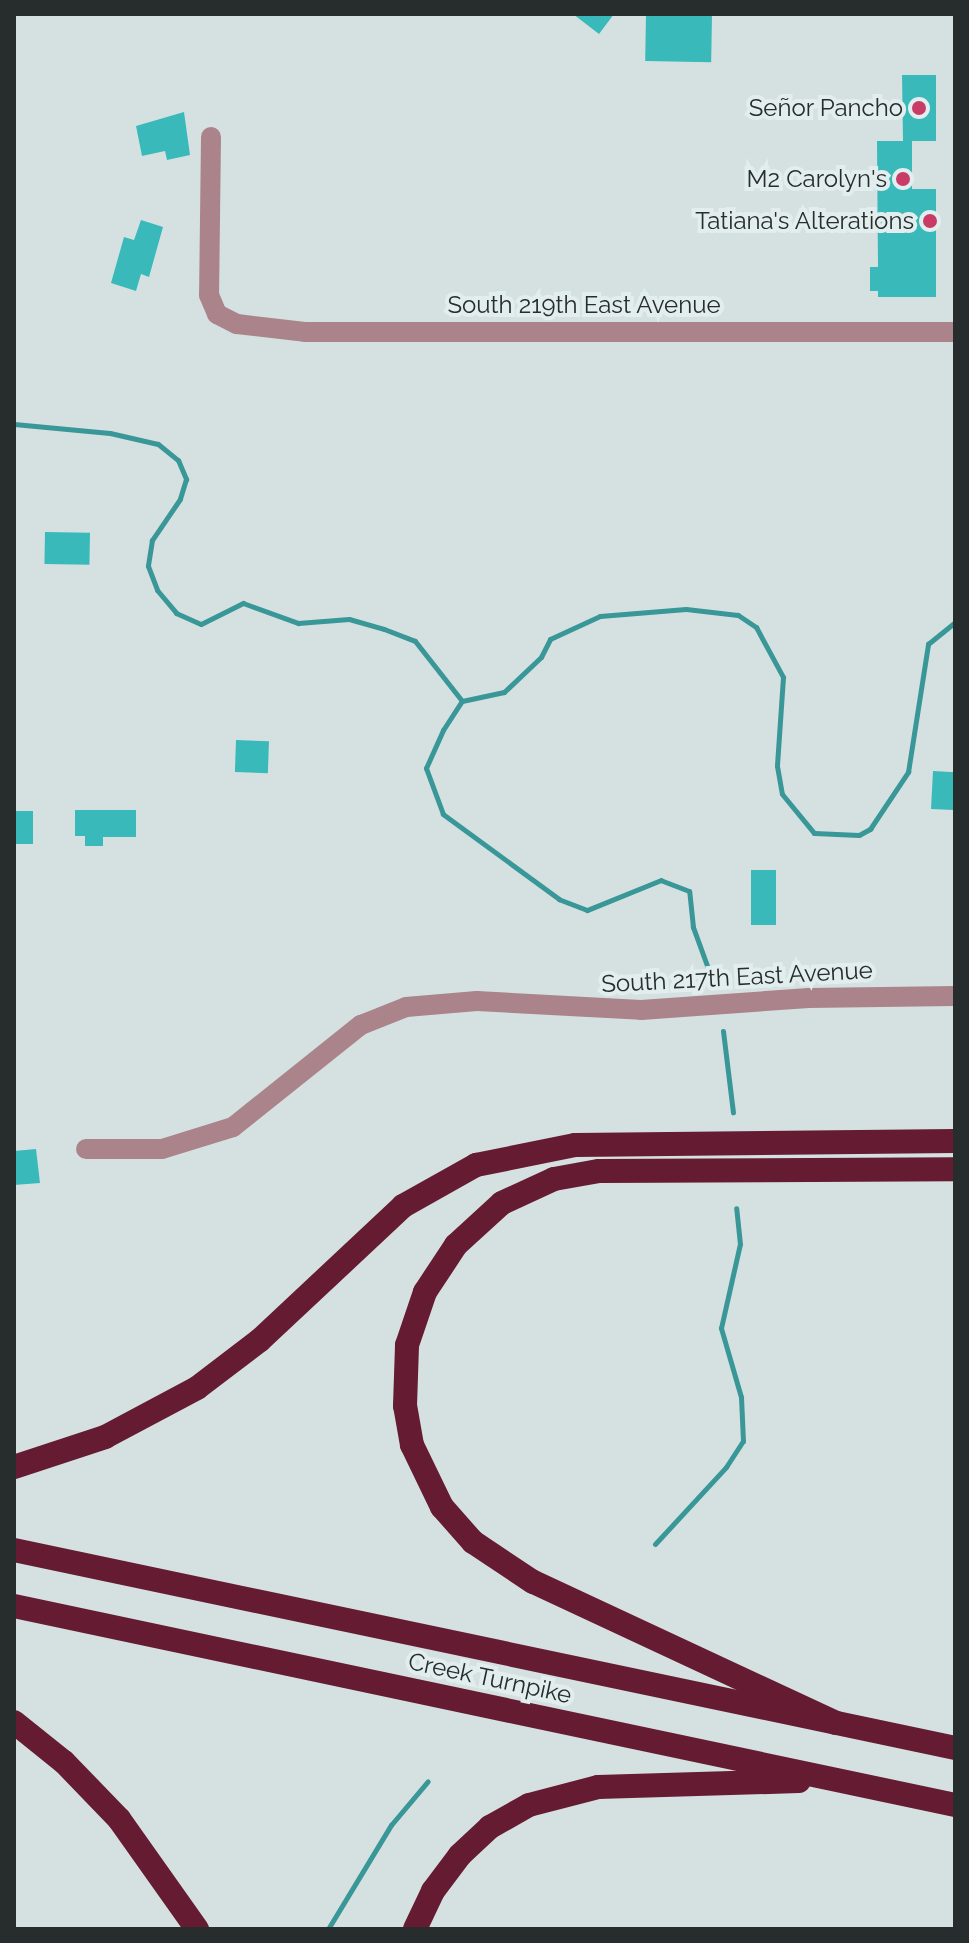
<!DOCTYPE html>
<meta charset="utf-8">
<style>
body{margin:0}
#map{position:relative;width:969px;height:1943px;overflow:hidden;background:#d5e1e1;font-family:Raleway,sans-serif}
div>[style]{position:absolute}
.stream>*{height:5px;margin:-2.5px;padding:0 2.5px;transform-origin:2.5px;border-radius:2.5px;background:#3a9798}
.building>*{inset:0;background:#3ab9bb;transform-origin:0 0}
.street>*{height:20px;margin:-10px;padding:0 10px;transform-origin:10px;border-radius:10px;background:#ab848b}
.highway>*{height:24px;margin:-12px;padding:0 12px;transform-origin:12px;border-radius:12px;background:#651b32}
.dots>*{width:22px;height:22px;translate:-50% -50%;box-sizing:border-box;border:4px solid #e2eeee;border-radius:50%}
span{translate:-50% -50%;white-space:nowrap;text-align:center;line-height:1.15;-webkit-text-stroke:8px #e2eeee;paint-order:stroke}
.poi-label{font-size:24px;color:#272c2c}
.right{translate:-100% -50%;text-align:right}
.street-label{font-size:24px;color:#272c2c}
.frame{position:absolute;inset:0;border:16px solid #272c2c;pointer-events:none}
</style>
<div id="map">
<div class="stream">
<i style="left:14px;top:424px;width:96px;rotate:5.4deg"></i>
<i style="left:110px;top:433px;width:49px;rotate:12.9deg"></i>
<i style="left:158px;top:444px;width:26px;rotate:39deg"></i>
<i style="left:178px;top:460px;width:21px;rotate:67deg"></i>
<i style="left:186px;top:479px;width:21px;rotate:107deg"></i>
<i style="left:180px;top:499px;width:50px;rotate:124.3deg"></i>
<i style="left:152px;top:540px;width:26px;rotate:99deg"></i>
<i style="left:148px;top:566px;width:26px;rotate:69deg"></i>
<i style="left:157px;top:590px;width:30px;rotate:50deg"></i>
<i style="left:176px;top:613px;width:27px;rotate:24deg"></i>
<i style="left:201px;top:624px;width:47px;rotate:-26.6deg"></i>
<i style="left:243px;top:603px;width:59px;rotate:20deg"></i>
<i style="left:298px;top:623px;width:51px;rotate:-4.5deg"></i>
<i style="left:349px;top:619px;width:36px;rotate:16deg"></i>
<i style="left:384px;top:629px;width:33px;rotate:21deg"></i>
<i style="left:415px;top:641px;width:76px;rotate:51.9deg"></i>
<i style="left:713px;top:982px;width:59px;rotate:-110deg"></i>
<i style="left:693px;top:927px;width:36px;rotate:-96deg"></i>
<i style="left:689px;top:891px;width:30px;rotate:-159deg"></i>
<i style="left:661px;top:880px;width:80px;rotate:157.9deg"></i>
<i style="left:587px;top:910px;width:30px;rotate:-159deg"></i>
<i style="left:559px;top:899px;width:144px;rotate:-143.8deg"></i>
<i style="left:443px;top:814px;width:49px;rotate:-110.3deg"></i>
<i style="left:426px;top:768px;width:42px;rotate:-65.9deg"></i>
<i style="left:443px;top:730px;width:35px;rotate:-57deg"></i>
<i style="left:462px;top:701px;width:43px;rotate:-12.1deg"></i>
<i style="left:504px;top:692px;width:51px;rotate:-43.4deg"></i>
<i style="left:541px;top:657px;width:20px;rotate:-63deg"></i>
<i style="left:550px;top:639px;width:55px;rotate:-24.7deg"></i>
<i style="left:600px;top:616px;width:86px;rotate:-4.7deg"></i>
<i style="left:686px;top:609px;width:52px;rotate:6.6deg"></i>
<i style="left:738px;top:615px;width:22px;rotate:34deg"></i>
<i style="left:756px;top:627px;width:57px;rotate:61.6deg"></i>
<i style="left:783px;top:677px;width:89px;rotate:93.9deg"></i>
<i style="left:777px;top:766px;width:28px;rotate:80deg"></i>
<i style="left:782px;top:794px;width:50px;rotate:50.6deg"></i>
<i style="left:814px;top:833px;width:45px;rotate:2.5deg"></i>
<i style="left:859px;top:835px;width:13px;rotate:-29deg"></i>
<i style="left:870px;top:829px;width:69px;rotate:-56.3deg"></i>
<i style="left:908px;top:772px;width:130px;rotate:-81.1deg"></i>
<i style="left:928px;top:644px;width:35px;rotate:-39deg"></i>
<i style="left:723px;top:1031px;width:82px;rotate:83deg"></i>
<i style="left:655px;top:1544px;width:105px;rotate:-47.3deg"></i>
<i style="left:726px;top:1467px;width:31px;rotate:-57deg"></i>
<i style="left:743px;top:1441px;width:44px;rotate:-92.6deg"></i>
<i style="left:741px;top:1397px;width:72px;rotate:-106.2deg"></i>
<i style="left:721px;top:1328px;width:86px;rotate:-77.3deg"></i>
<i style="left:740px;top:1244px;width:36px;rotate:-96deg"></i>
<i style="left:328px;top:1929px;width:122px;rotate:-58.8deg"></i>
<i style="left:391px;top:1825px;width:57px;rotate:-49.9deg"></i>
</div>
<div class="building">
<i style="clip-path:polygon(573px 14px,614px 14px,599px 34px)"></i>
<i style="left:646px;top:14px;width:66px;height:47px;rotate:1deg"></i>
<i style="clip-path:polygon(902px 75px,936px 75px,936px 141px,912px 141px,912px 189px,936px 189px,936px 297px,878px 297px,878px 291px,870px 291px,870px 267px,878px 267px,877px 141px,903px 141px)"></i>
<i style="clip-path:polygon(184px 112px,190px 155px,167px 160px,165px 151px,142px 156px,136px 126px)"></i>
<i style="clip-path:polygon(141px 220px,163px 227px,149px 277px,141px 274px,136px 291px,111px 283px,124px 237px,134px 240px)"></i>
<i style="left:45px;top:532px;width:45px;height:32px;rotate:1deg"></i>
<i style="left:236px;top:740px;width:33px;height:32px;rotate:2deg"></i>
<i style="left:933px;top:771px;width:22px;height:38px;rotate:3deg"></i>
<i style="clip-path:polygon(75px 810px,136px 810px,136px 837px,103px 837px,103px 846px,85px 846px,85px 836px,75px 836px)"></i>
<i style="left:14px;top:811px;width:19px;height:33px"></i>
<i style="left:751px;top:870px;width:25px;height:55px"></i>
<i style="clip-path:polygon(36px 1149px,40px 1183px,14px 1185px,14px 1151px)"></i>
</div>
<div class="street">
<i style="left:211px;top:137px;width:158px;rotate:90.7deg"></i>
<i style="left:209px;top:295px;width:21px;rotate:67deg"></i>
<i style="left:217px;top:314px;width:22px;rotate:27deg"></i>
<i style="left:237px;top:324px;width:68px;rotate:6.7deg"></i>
<i style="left:305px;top:332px;width:650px"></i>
<i style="left:86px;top:1149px;width:76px"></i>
<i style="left:162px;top:1149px;width:74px;rotate:-17.2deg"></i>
<i style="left:233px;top:1127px;width:164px;rotate:-38.6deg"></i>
<i style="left:361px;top:1025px;width:48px;rotate:-21.8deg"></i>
<i style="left:406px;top:1007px;width:71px;rotate:-4.8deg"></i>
<i style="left:477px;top:1001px;width:164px;rotate:3.1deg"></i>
<i style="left:641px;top:1010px;width:168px;rotate:-4.1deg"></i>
<i style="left:809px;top:998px;width:146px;rotate:-0.8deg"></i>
</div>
<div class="highway">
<i style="left:14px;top:1467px;width:96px;rotate:-18.2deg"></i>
<i style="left:105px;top:1437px;width:104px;rotate:-28deg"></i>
<i style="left:197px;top:1388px;width:79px;rotate:-37.3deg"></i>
<i style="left:260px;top:1340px;width:196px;rotate:-43.1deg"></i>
<i style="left:403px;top:1206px;width:84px;rotate:-29.3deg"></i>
<i style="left:476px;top:1165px;width:101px;rotate:-11.4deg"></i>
<i style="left:575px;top:1145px;width:380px;rotate:-0.6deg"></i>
<i style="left:14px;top:1550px;width:962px;rotate:11.88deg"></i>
<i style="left:14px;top:1606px;width:962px;rotate:11.94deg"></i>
<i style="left:14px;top:1722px;width:64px;rotate:38.7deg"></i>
<i style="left:64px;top:1762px;width:79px;rotate:46deg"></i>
<i style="left:119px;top:1819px;width:135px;rotate:54.7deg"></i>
<i style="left:836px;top:1723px;width:334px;rotate:-155deg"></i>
<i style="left:533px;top:1582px;width:72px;rotate:-146.3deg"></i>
<i style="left:473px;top:1542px;width:47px;rotate:-131.5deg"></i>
<i style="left:442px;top:1507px;width:69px;rotate:-115.8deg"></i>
<i style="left:412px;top:1445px;width:40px;rotate:-100deg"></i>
<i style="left:405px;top:1406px;width:61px;rotate:-88.1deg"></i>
<i style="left:407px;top:1345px;width:56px;rotate:-71.2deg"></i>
<i style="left:425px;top:1292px;width:56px;rotate:-56.6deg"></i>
<i style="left:456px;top:1245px;width:62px;rotate:-42.4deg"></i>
<i style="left:502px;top:1203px;width:57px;rotate:-24.8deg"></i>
<i style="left:554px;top:1179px;width:46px;rotate:-10.1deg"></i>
<i style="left:599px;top:1171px;width:356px;rotate:-0.3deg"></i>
<i style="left:415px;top:1929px;width:42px;rotate:-64.7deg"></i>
<i style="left:433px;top:1891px;width:45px;rotate:-53.1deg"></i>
<i style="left:460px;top:1855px;width:41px;rotate:-43deg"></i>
<i style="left:490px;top:1827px;width:45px;rotate:-29.4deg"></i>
<i style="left:529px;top:1805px;width:71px;rotate:-14.6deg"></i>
<i style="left:598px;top:1787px;width:201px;rotate:-1.7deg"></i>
</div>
<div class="dots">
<i style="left:919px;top:108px;background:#c93b67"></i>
<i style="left:903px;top:179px;background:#c93b67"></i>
<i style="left:930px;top:221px;background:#c93b67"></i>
</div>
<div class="poi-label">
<span class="right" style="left:903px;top:108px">Señor Pancho</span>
<span class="right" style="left:887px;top:179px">M2 Carolyn's</span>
<span class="right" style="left:914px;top:221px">Tatiana's Alterations</span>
</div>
<div class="street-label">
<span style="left:584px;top:305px">South 219th East Avenue</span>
<span style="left:737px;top:977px;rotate:-3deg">South 217th East Avenue</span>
<span style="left:490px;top:1678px;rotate:12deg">Creek Turnpike</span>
</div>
<div class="frame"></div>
</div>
